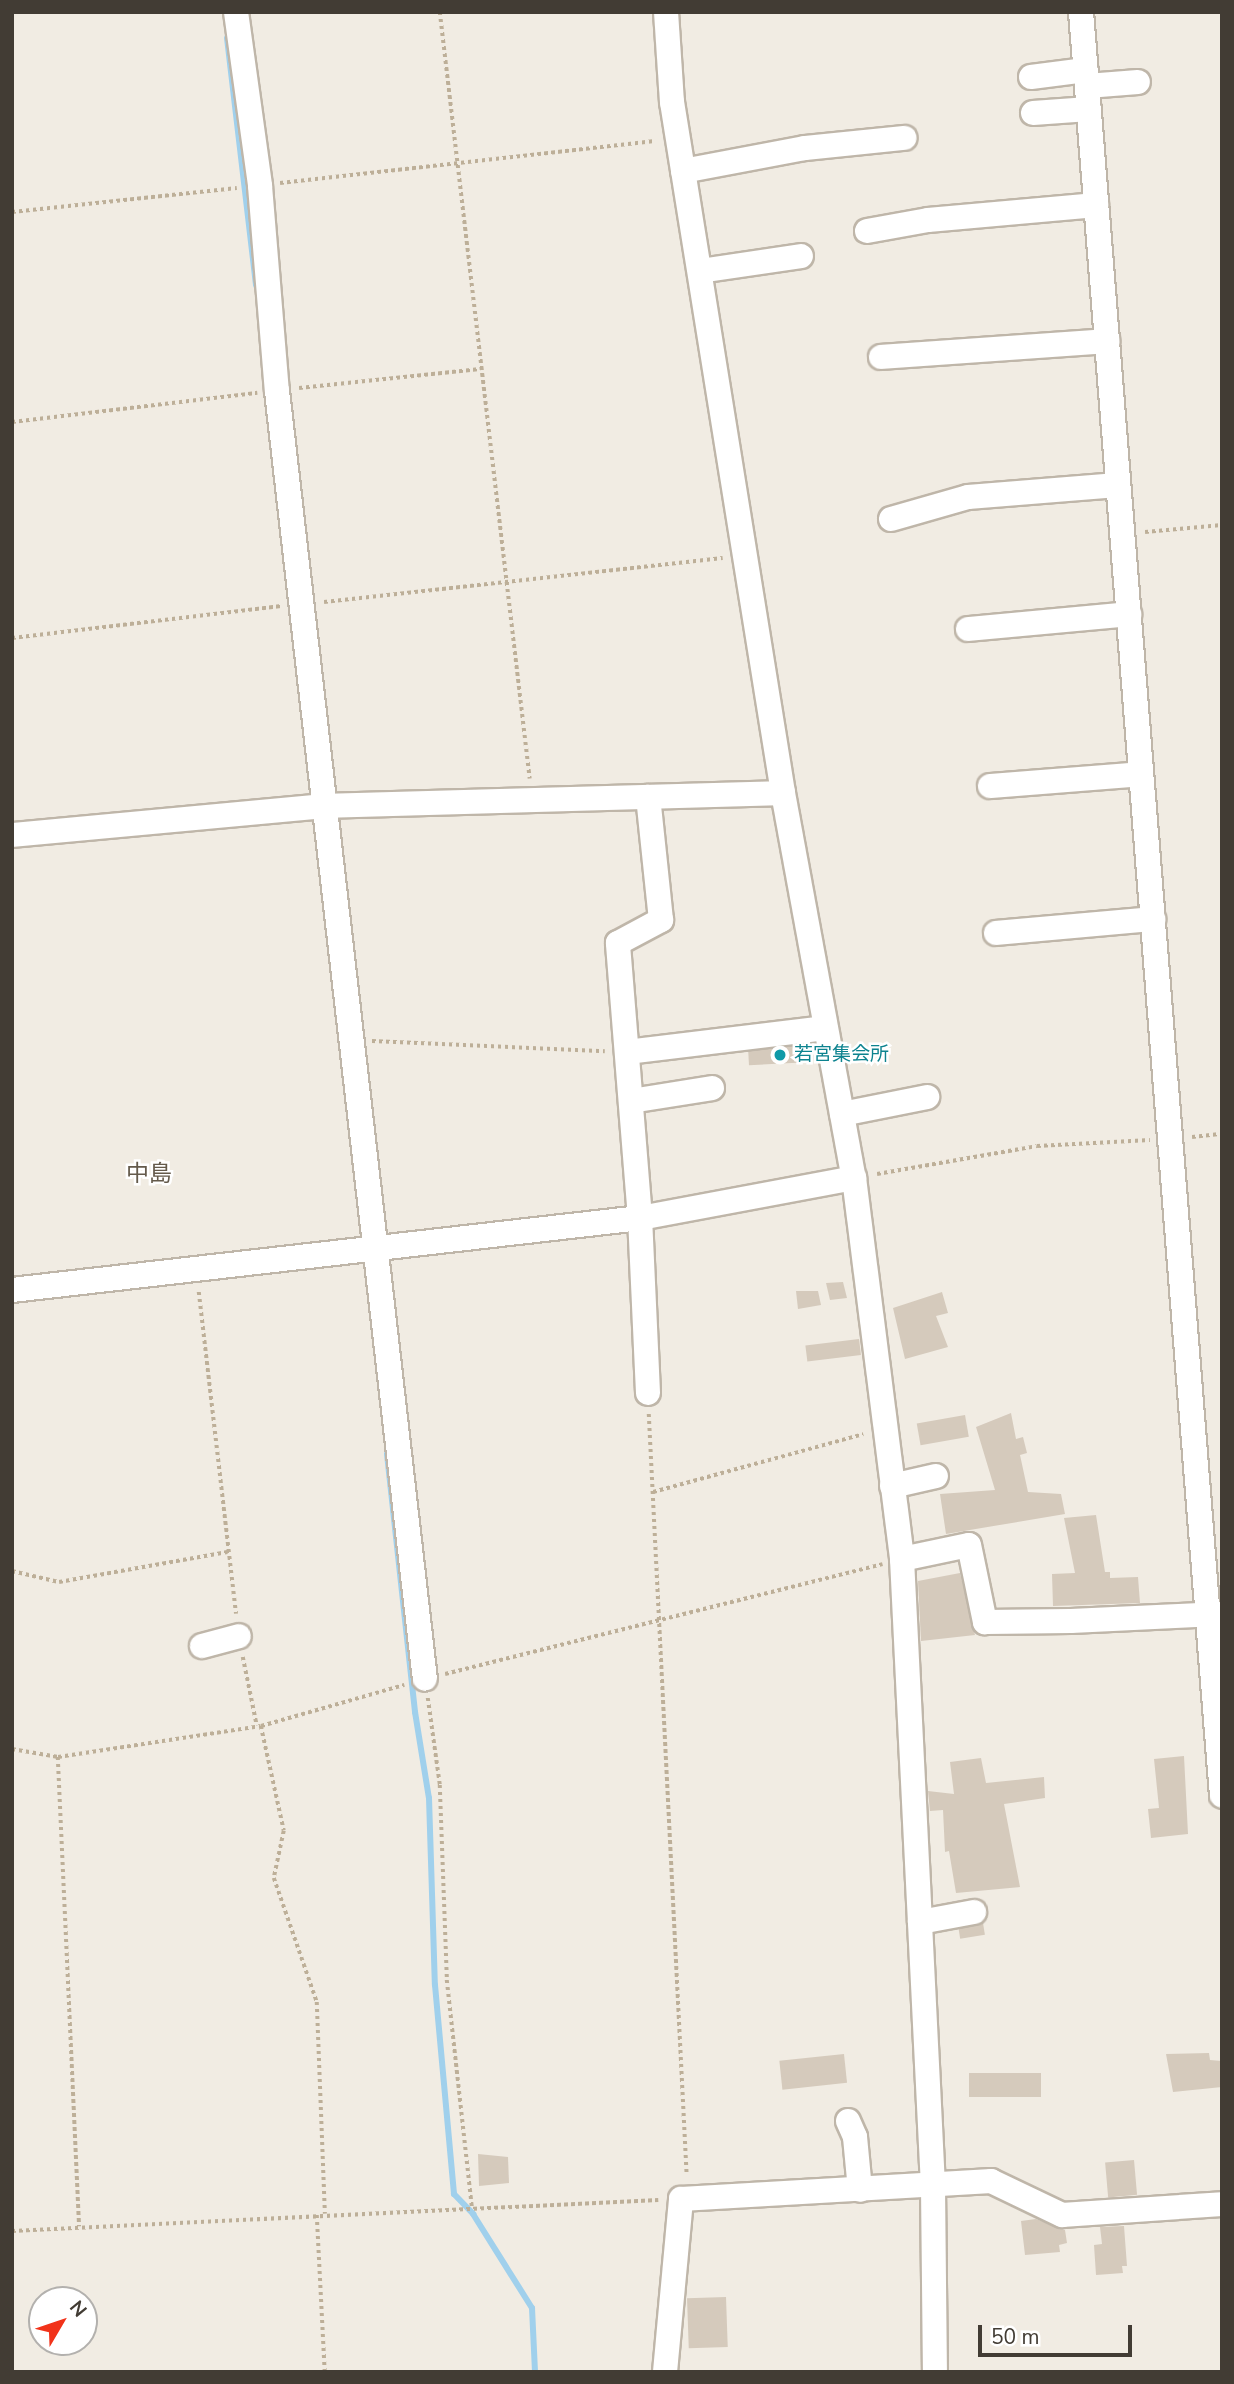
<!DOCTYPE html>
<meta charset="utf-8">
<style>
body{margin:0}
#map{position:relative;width:1234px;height:2384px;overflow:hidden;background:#f1ece3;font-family:"Nunito Sans","Noto Sans JP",sans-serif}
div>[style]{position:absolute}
.stream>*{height:6px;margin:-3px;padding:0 3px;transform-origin:3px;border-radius:3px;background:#a0d0ec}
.building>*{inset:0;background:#d5cabc;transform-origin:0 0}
.path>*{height:3.5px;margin-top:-1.75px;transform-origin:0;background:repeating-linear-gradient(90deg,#bdaf98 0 3.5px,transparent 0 7px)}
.roads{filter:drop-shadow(2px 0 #bfb6a9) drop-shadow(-2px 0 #bfb6a9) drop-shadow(0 2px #bfb6a9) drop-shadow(0 -2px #bfb6a9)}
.minor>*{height:24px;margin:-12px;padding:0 12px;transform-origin:12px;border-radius:12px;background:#fff}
.dots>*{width:19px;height:19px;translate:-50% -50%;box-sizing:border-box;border:4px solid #fff;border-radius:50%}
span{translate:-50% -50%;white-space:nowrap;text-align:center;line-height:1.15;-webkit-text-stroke:5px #fff;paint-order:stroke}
.culture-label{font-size:19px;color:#0d838f}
.left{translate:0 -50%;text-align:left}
.quarter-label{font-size:23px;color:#645a4b}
.frame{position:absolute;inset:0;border:14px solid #423c34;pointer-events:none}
.north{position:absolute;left:28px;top:2286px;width:70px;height:70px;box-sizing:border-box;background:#fff;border:2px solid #b3b1ae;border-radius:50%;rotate:51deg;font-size:19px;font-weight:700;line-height:28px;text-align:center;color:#423c34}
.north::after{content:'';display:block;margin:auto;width:24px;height:32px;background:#f1331a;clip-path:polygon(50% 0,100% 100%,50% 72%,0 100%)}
.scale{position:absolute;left:978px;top:2325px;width:154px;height:32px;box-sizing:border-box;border:4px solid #423c34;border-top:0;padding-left:9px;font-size:21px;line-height:24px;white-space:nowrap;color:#423c34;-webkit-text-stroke:5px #fff;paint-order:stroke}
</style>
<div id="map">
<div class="stream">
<i style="left:227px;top:38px;width:249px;rotate:83.3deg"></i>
<i style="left:387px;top:1454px;width:260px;rotate:83.8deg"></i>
<i style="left:415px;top:1712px;width:87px;rotate:80.8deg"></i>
<i style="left:429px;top:1798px;width:187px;rotate:88.2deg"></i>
<i style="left:435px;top:1985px;width:210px;rotate:84.8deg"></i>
<i style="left:454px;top:2194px;width:28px;rotate:46deg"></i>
<i style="left:473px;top:2214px;width:111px;rotate:57.9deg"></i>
<i style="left:532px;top:2308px;width:64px;rotate:87.3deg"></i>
</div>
<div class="building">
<i style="left:811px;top:1045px;width:17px;height:63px;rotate:87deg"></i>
<i style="clip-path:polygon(843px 1282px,847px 1298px,830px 1300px,826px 1283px)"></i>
<i style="clip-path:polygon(796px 1291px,818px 1291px,821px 1305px,798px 1309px)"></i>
<i style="clip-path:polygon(942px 1292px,948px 1313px,936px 1316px,948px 1347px,905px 1359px,893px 1308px)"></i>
<i style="left:859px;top:1339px;width:16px;height:54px;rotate:83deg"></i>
<i style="clip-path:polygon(1011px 1413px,1016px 1439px,1023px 1437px,1027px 1453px,1020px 1455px,1028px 1492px,1061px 1494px,1065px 1514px,946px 1534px,940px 1494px,995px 1490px,976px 1427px)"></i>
<i style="left:965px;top:1415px;width:22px;height:49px;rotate:80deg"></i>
<i style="clip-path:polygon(1096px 1515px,1105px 1572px,1110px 1572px,1110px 1578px,1138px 1577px,1140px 1603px,1053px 1606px,1052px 1574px,1075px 1573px,1064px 1518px)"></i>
<i style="clip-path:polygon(960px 1573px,975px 1635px,921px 1641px,918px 1581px)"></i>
<i style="clip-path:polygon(1184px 1756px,1188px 1834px,1151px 1838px,1148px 1809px,1159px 1808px,1154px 1759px)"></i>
<i style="clip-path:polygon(981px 1758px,986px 1783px,1044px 1777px,1045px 1798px,1004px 1804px,1020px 1887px,956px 1893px,949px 1851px,945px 1852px,943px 1810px,930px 1811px,928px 1791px,954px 1794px,950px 1762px)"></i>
<i style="left:983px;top:1923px;width:12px;height:25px;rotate:81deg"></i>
<i style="clip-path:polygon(1209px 2053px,1210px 2060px,1222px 2061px,1222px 2087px,1173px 2092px,1166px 2054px)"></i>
<i style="left:844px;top:2054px;width:29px;height:65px;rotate:84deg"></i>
<i style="left:1041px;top:2073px;width:24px;height:72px;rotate:90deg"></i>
<i style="clip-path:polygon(478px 2154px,508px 2157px,509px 2183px,479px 2186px)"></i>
<i style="left:1134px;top:2160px;width:35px;height:29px;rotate:85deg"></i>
<i style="clip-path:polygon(1036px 2219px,1065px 2230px,1067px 2243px,1059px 2245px,1060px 2252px,1025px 2255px,1021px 2221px)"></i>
<i style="clip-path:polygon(1124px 2226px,1127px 2266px,1122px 2266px,1123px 2273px,1096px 2275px,1094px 2245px,1102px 2244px,1100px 2227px)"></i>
<i style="left:726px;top:2297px;width:50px;height:39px;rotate:88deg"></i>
</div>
<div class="path">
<i style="left:440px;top:12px;width:772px;rotate:83.31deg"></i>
<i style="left:280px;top:183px;width:377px;rotate:-6.4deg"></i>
<i style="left:12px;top:212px;width:226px;rotate:-6.1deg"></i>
<i style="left:299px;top:388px;width:182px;rotate:-6deg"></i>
<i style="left:12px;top:422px;width:247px;rotate:-6.8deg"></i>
<i style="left:1145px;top:532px;width:77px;rotate:-5.2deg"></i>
<i style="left:324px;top:602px;width:401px;rotate:-6.3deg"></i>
<i style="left:12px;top:638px;width:271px;rotate:-6.8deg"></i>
<i style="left:372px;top:1041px;width:233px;rotate:2.5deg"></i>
<i style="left:1192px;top:1137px;width:30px;rotate:-6deg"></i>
<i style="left:877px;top:1174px;width:162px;rotate:-9.9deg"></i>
<i style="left:1037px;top:1146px;width:113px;rotate:-3deg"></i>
<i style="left:199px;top:1292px;width:324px;rotate:83.4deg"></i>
<i style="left:649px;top:1414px;width:763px;rotate:87.15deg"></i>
<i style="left:653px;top:1492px;width:218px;rotate:-15.4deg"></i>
<i style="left:12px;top:1571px;width:48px;rotate:13.2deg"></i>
<i style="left:59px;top:1582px;width:171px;rotate:-10.1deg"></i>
<i style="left:243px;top:1657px;width:70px;rotate:78.5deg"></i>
<i style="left:445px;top:1674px;width:451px;rotate:-14.1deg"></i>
<i style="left:428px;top:1698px;width:88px;rotate:82.1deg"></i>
<i style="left:440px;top:1785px;width:195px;rotate:87.9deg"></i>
<i style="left:447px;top:1980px;width:229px;rotate:83.7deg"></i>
<i style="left:261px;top:1726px;width:107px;rotate:77.6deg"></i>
<i style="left:284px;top:1831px;width:48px;rotate:102deg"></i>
<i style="left:274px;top:1878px;width:131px;rotate:70.9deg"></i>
<i style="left:317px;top:2002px;width:212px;rotate:87.8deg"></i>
<i style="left:12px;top:1749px;width:47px;rotate:9.9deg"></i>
<i style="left:58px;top:1757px;width:205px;rotate:-8.7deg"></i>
<i style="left:261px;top:1726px;width:149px;rotate:-16deg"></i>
<i style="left:58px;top:1757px;width:470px;rotate:87.4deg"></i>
<i style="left:317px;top:2215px;width:157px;rotate:87.1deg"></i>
<i style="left:12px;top:2231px;width:647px;rotate:-2.75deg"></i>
</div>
<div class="roads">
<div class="minor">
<i style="left:236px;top:12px;width:176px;rotate:82.1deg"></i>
<i style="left:260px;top:186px;width:206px;rotate:85.3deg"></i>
<i style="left:277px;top:391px;width:1296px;rotate:83.45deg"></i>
<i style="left:666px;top:12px;width:90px;rotate:86.2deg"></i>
<i style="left:672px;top:102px;width:700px;rotate:80.87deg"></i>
<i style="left:783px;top:793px;width:391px;rotate:79.6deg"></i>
<i style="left:854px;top:1178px;width:384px;rotate:82.8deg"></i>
<i style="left:902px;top:1559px;width:629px;rotate:87.17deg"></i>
<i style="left:933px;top:2187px;width:185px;rotate:89.4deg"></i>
<i style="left:1081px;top:12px;width:1789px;rotate:85.48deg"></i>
<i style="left:1031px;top:77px;width:55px;rotate:-7.3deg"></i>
<i style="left:1087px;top:86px;width:51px;rotate:-4.5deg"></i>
<i style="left:1033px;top:113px;width:56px;rotate:-4.1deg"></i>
<i style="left:683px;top:171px;width:124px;rotate:-10.7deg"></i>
<i style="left:805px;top:148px;width:100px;rotate:-5.8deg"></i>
<i style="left:867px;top:231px;width:62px;rotate:-10.2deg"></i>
<i style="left:928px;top:220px;width:169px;rotate:-5.1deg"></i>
<i style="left:700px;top:271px;width:102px;rotate:-8.4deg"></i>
<i style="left:881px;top:357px;width:227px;rotate:-4deg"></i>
<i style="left:891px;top:519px;width:80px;rotate:-15.9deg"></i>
<i style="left:968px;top:497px;width:150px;rotate:-4.6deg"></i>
<i style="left:968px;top:629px;width:162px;rotate:-5.3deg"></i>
<i style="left:990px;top:786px;width:151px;rotate:-4.5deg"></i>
<i style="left:12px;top:835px;width:313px;rotate:-5.3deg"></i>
<i style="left:324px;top:806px;width:459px;rotate:-1.6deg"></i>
<i style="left:996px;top:933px;width:158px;rotate:-5.1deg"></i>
<i style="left:627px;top:1052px;width:200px;rotate:-6.9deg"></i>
<i style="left:631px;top:1101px;width:82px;rotate:-9.1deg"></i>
<i style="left:842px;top:1114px;width:87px;rotate:-11.3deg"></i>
<i style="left:12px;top:1290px;width:632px;rotate:-6.54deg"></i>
<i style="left:640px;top:1218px;width:218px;rotate:-10.6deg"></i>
<i style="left:648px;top:1393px;width:175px;rotate:-92.6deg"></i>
<i style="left:640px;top:1218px;width:276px;rotate:-94.6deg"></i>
<i style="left:618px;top:943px;width:49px;rotate:-28.1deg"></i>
<i style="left:661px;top:920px;width:124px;rotate:-96deg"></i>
<i style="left:892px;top:1486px;width:45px;rotate:-12.8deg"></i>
<i style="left:902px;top:1559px;width:68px;rotate:-11.8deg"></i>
<i style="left:969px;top:1545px;width:79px;rotate:78.3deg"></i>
<i style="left:985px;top:1622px;width:86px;rotate:-0.7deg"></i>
<i style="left:1071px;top:1621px;width:151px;rotate:-2.7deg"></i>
<i style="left:202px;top:1646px;width:38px;rotate:-15deg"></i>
<i style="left:920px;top:1922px;width:55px;rotate:-10.5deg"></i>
<i style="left:848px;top:2121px;width:17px;rotate:66deg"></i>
<i style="left:855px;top:2137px;width:53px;rotate:84.6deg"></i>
<i style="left:665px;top:2372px;width:174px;rotate:-84.7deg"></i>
<i style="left:681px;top:2199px;width:311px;rotate:-3.3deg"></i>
<i style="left:991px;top:2181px;width:79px;rotate:25.6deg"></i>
<i style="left:1062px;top:2215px;width:160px;rotate:-3.9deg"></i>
</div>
</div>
<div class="dots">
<i style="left:780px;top:1055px;background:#0f9aa8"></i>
</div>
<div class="culture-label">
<span class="left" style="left:794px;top:1055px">若宮集会所</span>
</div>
<div class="quarter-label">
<span style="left:149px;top:1174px">中島</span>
</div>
<div class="frame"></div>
<div class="north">N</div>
<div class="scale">50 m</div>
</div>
